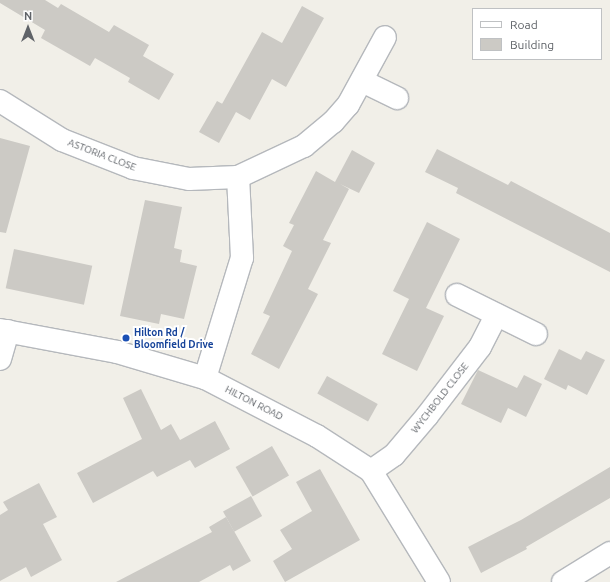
<!DOCTYPE html>
<style>
body{margin:0}
#map{position:relative;width:610px;height:582px;overflow:hidden;background:#f1efe8;font-family:Ubuntu,sans-serif}
div>[style]{position:absolute}
.building>*{inset:0;background:#cccac5;transform-origin:0 0}
.roads{filter:drop-shadow(1px 0 #b5b8bc) drop-shadow(-1px 0 #b5b8bc) drop-shadow(0 1px #b5b8bc) drop-shadow(0 -1px #b5b8bc)}
.minor>*{height:22px;margin:-11px;padding:0 11px;transform-origin:11px;border-radius:11px;background:#fff}
.dots>*{width:11px;height:11px;translate:-50% -50%;box-sizing:border-box;border:2px solid #fff;border-radius:50%}
span{translate:-50% -50%;white-space:nowrap;text-align:center;line-height:1.15;-webkit-text-stroke:4px #fff;paint-order:stroke}
.street-label{font-size:10px;color:#5f6368}
.transit-label{font-size:10px;color:#164399;font-weight:700}
.left{translate:0 -50%;text-align:left}
.legend{position:absolute;left:472px;top:8px;width:130px;height:52px;box-sizing:border-box;background:#fff;border:1px solid #bfc1c3;margin:0;padding:5px 7px;list-style:none;font-size:12px;color:#5f6368}
.legend li{display:flex;align-items:center;gap:8px;height:20px}
.legend b{width:20px;border:1px solid #bfc1c3}
.north{position:absolute;left:8px;top:8px;width:40px;height:40px;-webkit-text-stroke:3px #fff;paint-order:stroke;rotate:0deg;font-size:11px;font-weight:700;line-height:16px;text-align:center;color:#5f6368}
.north::after{content:'';display:block;margin:auto;width:14px;height:18px;background:#5f6368;clip-path:polygon(50% 0,100% 100%,50% 72%,0 100%)}
</style>
<div id="map">
<div class="building">
<i style="clip-path:polygon(0 0,45px 0,58px 8px,61px 4px,109px 32px,114px 25px,149px 45px,143px 56px,174px 74px,159px 100px,128px 82px,130px 78px,95px 58px,90px 66px,41px 38px,45px 30px,0 3px)"></i>
<i style="clip-path:polygon(302px 6px,324px 18px,286px 87px,272px 79px,250px 120px,236px 112px,219px 143px,199px 132px,217px 101px,230px 108px,222px 104px,262px 32px,282px 43px)"></i>
<i style="clip-path:polygon(0 138px,30px 146px,6px 233px,0 232px)"></i>
<i style="clip-path:polygon(437px 149px,508px 185px,511px 181px,610px 233px,610px 272px,456px 193px,458px 188px,425px 172px)"></i>
<i style="clip-path:polygon(352px 150px,375px 163px,359px 193px,340px 184px,349px 189px,323px 240px,331px 243px,308px 289px,318px 294px,279px 369px,251px 354px,270px 316px,263px 313px,292px 251px,283px 246px,294px 225px,289px 223px,316px 171px,335px 182px)"></i>
<i style="clip-path:polygon(145px 200px,182px 207px,174px 248px,182px 250px,180px 262px,197px 266px,184px 319px,161px 314px,159px 324px,120px 316px)"></i>
<i style="clip-path:polygon(427px 222px,460px 239px,426px 308px,444px 316px,417px 371px,382px 354px,409px 299px,393px 291px)"></i>
<i style="left:14px;top:249px;width:80px;height:40px;rotate:12deg"></i>
<i style="clip-path:polygon(559px 349px,581px 360px,586px 351px,605px 360px,587px 395px,568px 385px,566px 390px,544px 379px)"></i>
<i style="clip-path:polygon(478px 370px,517px 388px,524px 375px,542px 384px,526px 417px,508px 408px,501px 423px,461px 404px)"></i>
<i style="left:327px;top:376px;width:58px;height:20px;rotate:29deg"></i>
<i style="clip-path:polygon(141px 389px,161px 430px,171px 424px,180px 440px,215px 421px,230px 449px,195px 468px,190px 460px,157px 477px,153px 471px,93px 503px,77px 473px,142px 439px,123px 398px)"></i>
<i style="left:272px;top:446px;width:34px;height:42px;rotate:60deg"></i>
<i style="clip-path:polygon(610px 467px,610px 498px,526px 547px,527px 549px,481px 573px,468px 547px,521px 520px)"></i>
<i style="clip-path:polygon(320px 469px,360px 540px,285px 582px,273px 561px,292px 549px,280px 530px,312px 511px,296px 482px)"></i>
<i style="clip-path:polygon(39px 483px,57px 517px,43px 524px,62px 560px,31px 577px,26px 567px,0 581px,0 515px,8px 510px,3px 502px)"></i>
<i style="left:251px;top:496px;width:23px;height:32px;rotate:61deg"></i>
<i style="clip-path:polygon(226px 517px,251px 561px,233px 571px,230px 565px,199px 582px,116px 582px,212px 532px,209px 527px)"></i>
</div>
<div class="roads">
<div class="minor">
<i style="left:362px;top:81px;width:39px;rotate:26deg"></i>
<i style="left:0;top:101px;width:73px;rotate:32.2deg"></i>
<i style="left:62px;top:140px;width:76px;rotate:21.5deg"></i>
<i style="left:133px;top:168px;width:57px;rotate:11.1deg"></i>
<i style="left:189px;top:179px;width:49px;rotate:-2.3deg"></i>
<i style="left:457px;top:295px;width:88px;rotate:26.3deg"></i>
<i style="left:0;top:330px;width:119px;rotate:10.6deg"></i>
<i style="left:117px;top:352px;width:92px;rotate:16.5deg"></i>
<i style="left:205px;top:378px;width:126px;rotate:27.4deg"></i>
<i style="left:317px;top:436px;width:64px;rotate:32.9deg"></i>
<i style="left:371px;top:471px;width:130px;rotate:58.5deg"></i>
<i style="left:0;top:359px;width:29px;rotate:-74deg"></i>
<i style="left:205px;top:378px;width:126px;rotate:-72.9deg"></i>
<i style="left:242px;top:258px;width:81px;rotate:-92.8deg"></i>
<i style="left:238px;top:177px;width:73px;rotate:-25.2deg"></i>
<i style="left:304px;top:146px;width:38px;rotate:-40deg"></i>
<i style="left:333px;top:122px;width:23px;rotate:-49deg"></i>
<i style="left:348px;top:105px;width:77px;rotate:-61.4deg"></i>
<i style="left:371px;top:471px;width:28px;rotate:-35deg"></i>
<i style="left:394px;top:455px;width:51px;rotate:-49.8deg"></i>
<i style="left:427px;top:416px;width:87px;rotate:-52.5deg"></i>
<i style="left:480px;top:347px;width:36px;rotate:-63deg"></i>
<i style="left:563px;top:582px;width:55px;rotate:-31.7deg"></i>
</div>
</div>
<div class="dots">
<i style="left:126px;top:338px;background:#1a4fb4"></i>
</div>
<div class="street-label">
<span style="left:102px;top:155px;rotate:21deg">ASTORIA CLOSE</span>
<span style="left:440px;top:398px;rotate:-52deg">WYCHBOLD CLOSE</span>
<span style="left:254px;top:403px;rotate:27deg">HILTON ROAD</span>
</div>
<div class="transit-label">
<span class="left" style="left:134px;top:338px">Hilton Rd /<br>Bloomfield Drive</span>
</div>
<ul class="legend">
<li><b style="height:5px;background:#fff"></b>Road</li>
<li><b style="height:11px;background:#cccac5"></b>Building</li>
</ul>
<div class="north">N</div>
</div>
